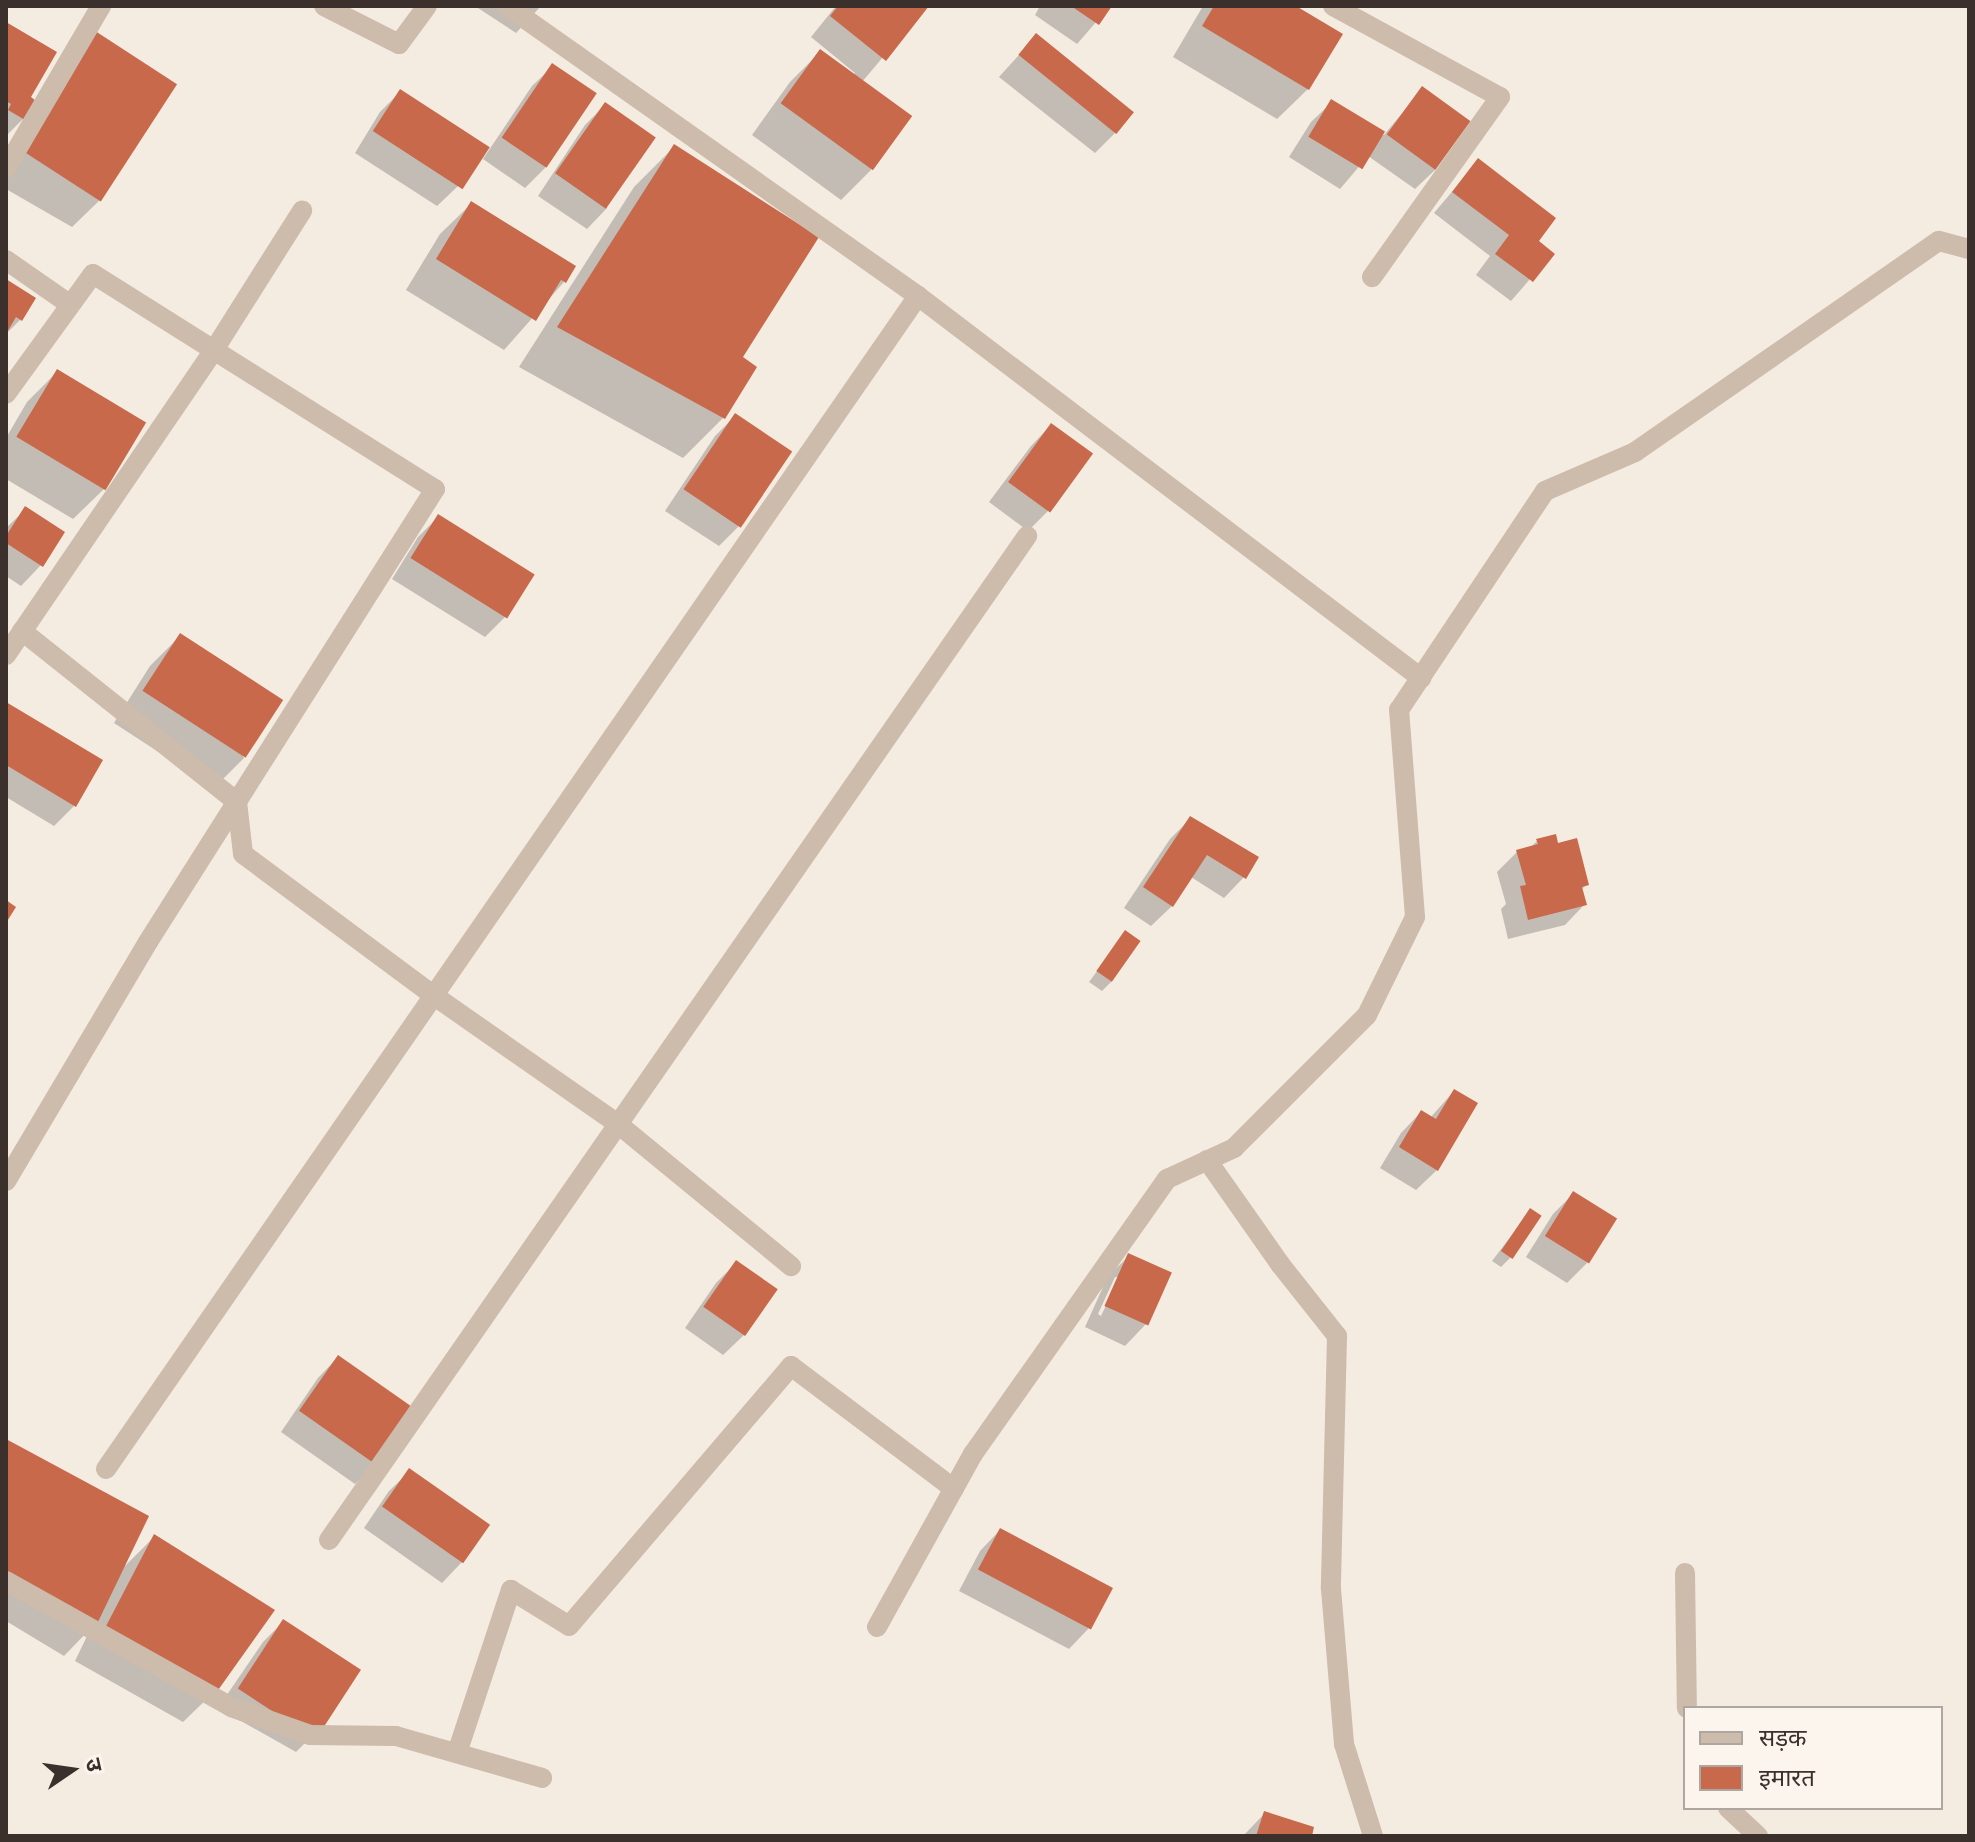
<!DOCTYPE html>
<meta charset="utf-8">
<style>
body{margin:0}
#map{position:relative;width:1975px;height:1842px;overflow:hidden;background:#f4ebe1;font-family:"Open Sans","Noto Sans Devanagari",sans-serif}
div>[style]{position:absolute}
.shadow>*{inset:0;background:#0003}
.building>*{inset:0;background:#c8694b;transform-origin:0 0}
.minor>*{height:20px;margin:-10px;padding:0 10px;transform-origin:10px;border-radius:10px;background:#cdbbac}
span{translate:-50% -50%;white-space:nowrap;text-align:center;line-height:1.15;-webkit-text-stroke:6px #fbf5ee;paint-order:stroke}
.frame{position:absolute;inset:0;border:8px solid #3b302b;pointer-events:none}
.legend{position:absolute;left:1683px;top:1706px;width:260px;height:104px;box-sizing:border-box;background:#fbf5ee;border:2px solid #aea6a0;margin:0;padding:10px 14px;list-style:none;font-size:24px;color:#3b302b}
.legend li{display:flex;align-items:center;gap:16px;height:40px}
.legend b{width:40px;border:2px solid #aea6a0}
.north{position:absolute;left:32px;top:1730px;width:80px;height:80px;-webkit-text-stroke:6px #fbf5ee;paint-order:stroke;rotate:77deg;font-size:22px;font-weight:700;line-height:32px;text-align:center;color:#3b302b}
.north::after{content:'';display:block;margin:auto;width:28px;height:36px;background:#3b302b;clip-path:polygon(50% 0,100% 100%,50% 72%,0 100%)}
</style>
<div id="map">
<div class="shadow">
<i style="clip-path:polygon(475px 6px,541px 6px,516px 33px)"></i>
<i style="clip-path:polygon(836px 6px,926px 6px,862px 82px,871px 170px,841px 200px,752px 135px,790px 82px,820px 52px,853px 76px,855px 73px,811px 37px)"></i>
<i style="clip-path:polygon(1040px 6px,1110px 6px,1077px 44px,1035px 15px)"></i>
<i style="clip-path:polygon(1203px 6px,1292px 6px,1308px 89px,1277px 119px,1173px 57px)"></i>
<i style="clip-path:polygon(6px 25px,28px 98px,103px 197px,72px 227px,6px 189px,6px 153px,25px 117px,6px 136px)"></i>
<i style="clip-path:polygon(1036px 36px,1115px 133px,1095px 153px,999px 77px)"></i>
<i style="clip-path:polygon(553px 66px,545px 168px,525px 188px,483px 159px,532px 86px)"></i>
<i style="clip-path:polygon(1422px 89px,1468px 122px,1436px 169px,1415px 189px,1368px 156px,1340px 189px,1289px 157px,1311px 122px,1332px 102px,1384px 135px)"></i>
<i style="clip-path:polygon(400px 92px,458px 186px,437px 206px,355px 153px,380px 112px)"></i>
<i style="clip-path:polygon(605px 105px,607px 208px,587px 229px,538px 196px,585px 125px)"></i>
<i style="clip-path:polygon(674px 147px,740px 357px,723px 418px,683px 458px,519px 367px,634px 187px)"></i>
<i style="clip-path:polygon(1478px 161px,1536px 242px,1552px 254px,1511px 301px,1476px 275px,1490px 256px,1434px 213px)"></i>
<i style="clip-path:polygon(471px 204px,564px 282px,504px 350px,406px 290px,440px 234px)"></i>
<i style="clip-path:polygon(6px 281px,20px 320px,6px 334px)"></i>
<i style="clip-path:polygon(58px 371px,104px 489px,73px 519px,6px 479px,6px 438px,27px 402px)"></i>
<i style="clip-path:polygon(735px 416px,789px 452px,739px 526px,719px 546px,665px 511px,715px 436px)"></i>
<i style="clip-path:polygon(1051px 425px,1048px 511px,1028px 531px,989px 502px,1031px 446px)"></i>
<i style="clip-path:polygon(26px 509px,41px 565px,21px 586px,6px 576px,6px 528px)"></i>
<i style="clip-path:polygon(439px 516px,531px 575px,505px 617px,485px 637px,392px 579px,418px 537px)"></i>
<i style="clip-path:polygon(180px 636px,244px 758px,214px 788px,114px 723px,150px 666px)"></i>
<i style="clip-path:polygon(6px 704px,74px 806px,54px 826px,6px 797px)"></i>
<i style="clip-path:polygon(1190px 819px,1244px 877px,1224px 898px,1191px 877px,1172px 906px,1151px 926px,1124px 908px,1170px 839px)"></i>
<i style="clip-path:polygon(1537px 841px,1556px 846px,1587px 884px,1581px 890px,1585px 904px,1565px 925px,1508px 939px,1501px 909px,1506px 904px,1497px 872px,1517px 852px,1529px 849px)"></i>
<i style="clip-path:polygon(1125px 933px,1112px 981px,1102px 991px,1089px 982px)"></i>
<i style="clip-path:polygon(1454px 1091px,1437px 1170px,1416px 1190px,1380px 1168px,1401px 1133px,1421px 1112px,1430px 1118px)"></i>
<i style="clip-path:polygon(1573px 1194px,1587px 1263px,1567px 1283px,1526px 1257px,1553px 1214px)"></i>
<i style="clip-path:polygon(1531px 1210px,1510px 1258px,1501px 1267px,1492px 1261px)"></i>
<i style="clip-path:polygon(evenodd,1129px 1256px,1169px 1274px,1145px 1325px,1125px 1346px,1085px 1327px,1108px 1276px,1129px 1256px,1115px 1277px,1119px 1277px,1101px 1316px,1098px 1314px,1115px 1277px)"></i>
<i style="clip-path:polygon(736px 1263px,744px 1335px,723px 1355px,685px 1328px,716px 1283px)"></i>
<i style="clip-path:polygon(338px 1357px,375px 1464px,355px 1484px,281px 1432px,318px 1378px)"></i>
<i style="clip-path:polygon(6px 1441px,121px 1570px,154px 1537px,214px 1692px,183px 1722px,75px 1661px,91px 1628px,64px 1656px,6px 1621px)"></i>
<i style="clip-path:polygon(410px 1471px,462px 1562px,442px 1583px,364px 1528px,389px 1491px)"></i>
<i style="clip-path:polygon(1000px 1530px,1089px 1628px,1069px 1649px,959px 1591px,980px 1551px)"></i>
<i style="clip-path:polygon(283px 1622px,317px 1731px,296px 1752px,218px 1708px,263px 1642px)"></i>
<i style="clip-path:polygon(1265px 1813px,1310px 1836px,1243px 1836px)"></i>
</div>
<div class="building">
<i style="clip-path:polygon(838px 6px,929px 6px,886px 61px,830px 16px)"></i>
<i style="clip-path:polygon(1071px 6px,1112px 6px,1099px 25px)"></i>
<i style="clip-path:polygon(1214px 6px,1296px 6px,1343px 34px,1309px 90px,1202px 26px)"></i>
<i style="clip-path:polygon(6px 22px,57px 52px,31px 97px,36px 101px,25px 120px,8px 110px,11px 104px,6px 101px)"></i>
<i style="left:89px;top:27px;width:105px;height:140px;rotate:33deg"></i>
<i style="left:1036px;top:33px;width:126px;height:28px;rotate:39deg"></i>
<i style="left:820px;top:49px;width:114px;height:67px;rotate:36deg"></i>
<i style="left:552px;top:63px;width:54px;height:90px;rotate:34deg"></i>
<i style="left:1422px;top:86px;width:60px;height:60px;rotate:36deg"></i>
<i style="left:400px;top:89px;width:107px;height:50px;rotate:33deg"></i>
<i style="left:1331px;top:99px;width:63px;height:44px;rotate:31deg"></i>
<i style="left:605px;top:102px;width:62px;height:87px;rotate:35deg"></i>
<i style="clip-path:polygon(674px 144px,819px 237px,743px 357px,757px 367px,725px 419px,557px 327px)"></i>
<i style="clip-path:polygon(1478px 158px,1556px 218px,1539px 241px,1555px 254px,1533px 282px,1495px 254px,1509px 235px,1452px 192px)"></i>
<i style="clip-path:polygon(471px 201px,576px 266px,566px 283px,561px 280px,536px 321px,436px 259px)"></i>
<i style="clip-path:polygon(6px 279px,36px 298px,22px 321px,16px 317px,6px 334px)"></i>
<i style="left:57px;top:369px;width:104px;height:79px;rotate:31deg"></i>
<i style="left:735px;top:413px;width:69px;height:92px;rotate:34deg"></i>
<i style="left:1051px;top:423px;width:52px;height:73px;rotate:36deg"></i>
<i style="clip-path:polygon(25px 506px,65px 532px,43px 567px,6px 543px,6px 536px)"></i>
<i style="left:438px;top:514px;width:114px;height:52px;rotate:32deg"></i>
<i style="left:180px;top:633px;width:123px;height:69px;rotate:33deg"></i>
<i style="clip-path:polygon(6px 702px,103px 760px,76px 807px,6px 765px)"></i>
<i style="clip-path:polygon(1190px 816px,1259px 857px,1246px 879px,1207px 855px,1173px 907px,1143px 887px)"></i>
<i style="clip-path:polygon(1556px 834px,1558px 843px,1577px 838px,1589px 885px,1582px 887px,1587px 905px,1528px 920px,1520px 886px,1526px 885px,1516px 850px,1538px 844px,1536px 839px)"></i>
<i style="clip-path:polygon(6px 900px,16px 907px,6px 923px)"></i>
<i style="left:1125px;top:930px;width:19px;height:50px;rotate:35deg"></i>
<i style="clip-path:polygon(1454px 1089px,1478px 1103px,1438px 1171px,1399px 1147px,1421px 1110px,1436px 1119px)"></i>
<i style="left:1573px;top:1191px;width:52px;height:53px;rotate:32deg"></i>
<i style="left:1530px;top:1208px;width:14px;height:52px;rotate:34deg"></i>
<i style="left:1128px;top:1253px;width:48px;height:58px;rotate:24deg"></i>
<i style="left:736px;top:1260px;width:51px;height:57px;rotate:35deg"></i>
<i style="left:338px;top:1355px;width:95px;height:68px;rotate:35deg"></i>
<i style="clip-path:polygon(6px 1439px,149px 1516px,96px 1626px,6px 1573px)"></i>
<i style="left:409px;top:1468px;width:99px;height:47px;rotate:35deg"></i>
<i style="left:1000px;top:1528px;width:128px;height:47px;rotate:28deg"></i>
<i style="clip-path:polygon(154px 1534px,275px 1610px,216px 1693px,104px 1630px)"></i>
<i style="left:283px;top:1619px;width:93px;height:83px;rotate:33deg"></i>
<i style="clip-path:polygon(1264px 1811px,1314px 1827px,1312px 1836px,1256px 1836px)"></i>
</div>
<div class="minor">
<i style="left:324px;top:6px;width:84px;rotate:26.9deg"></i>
<i style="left:399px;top:44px;width:47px;rotate:-53.6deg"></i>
<i style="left:507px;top:6px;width:503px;rotate:35.21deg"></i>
<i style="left:918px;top:296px;width:632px;rotate:37.21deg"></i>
<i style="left:1333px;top:6px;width:190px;rotate:28.6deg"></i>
<i style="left:1500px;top:97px;width:221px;rotate:125.4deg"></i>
<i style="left:6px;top:168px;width:188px;rotate:-59.6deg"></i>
<i style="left:6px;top:260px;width:77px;rotate:34.9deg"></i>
<i style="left:6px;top:394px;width:148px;rotate:-54.1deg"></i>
<i style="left:93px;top:274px;width:404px;rotate:32.2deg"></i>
<i style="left:435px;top:489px;width:536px;rotate:122.36deg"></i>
<i style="left:148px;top:942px;width:278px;rotate:120.7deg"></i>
<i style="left:22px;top:631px;width:275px;rotate:38.5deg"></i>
<i style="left:237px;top:802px;width:52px;rotate:83.4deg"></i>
<i style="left:243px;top:854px;width:237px;rotate:36.6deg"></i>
<i style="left:433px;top:995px;width:226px;rotate:34.9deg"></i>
<i style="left:618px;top:1124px;width:224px;rotate:39.4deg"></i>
<i style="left:6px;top:655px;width:369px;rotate:-55.7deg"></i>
<i style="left:214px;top:350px;width:165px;rotate:-57.7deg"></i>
<i style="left:1207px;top:1160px;width:127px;rotate:54.9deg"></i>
<i style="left:1280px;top:1264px;width:92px;rotate:51.6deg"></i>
<i style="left:1337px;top:1336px;width:253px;rotate:91.4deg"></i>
<i style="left:1331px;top:1589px;width:156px;rotate:85.2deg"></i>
<i style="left:1344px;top:1744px;width:96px;rotate:72.5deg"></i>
<i style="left:106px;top:1469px;width:1427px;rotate:-55.31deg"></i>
<i style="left:329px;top:1540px;width:1223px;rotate:-55.19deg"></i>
<i style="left:1685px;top:1573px;width:135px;rotate:89.2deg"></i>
<i style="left:6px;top:1581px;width:258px;rotate:29.2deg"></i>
<i style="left:231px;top:1707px;width:84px;rotate:19.5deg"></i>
<i style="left:310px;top:1735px;width:86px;rotate:0.7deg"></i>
<i style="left:396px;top:1736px;width:152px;rotate:16deg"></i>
<i style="left:877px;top:1627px;width:198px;rotate:-61deg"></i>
<i style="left:973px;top:1454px;width:337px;rotate:-54.8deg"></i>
<i style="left:1167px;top:1179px;width:74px;rotate:-24.8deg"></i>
<i style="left:1234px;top:1148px;width:188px;rotate:-45deg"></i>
<i style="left:1367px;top:1015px;width:109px;rotate:-63.9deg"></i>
<i style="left:1415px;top:917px;width:208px;rotate:-94.4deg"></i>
<i style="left:1399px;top:710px;width:263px;rotate:-56.3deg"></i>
<i style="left:1545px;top:491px;width:98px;rotate:-23.4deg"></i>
<i style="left:1635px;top:452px;width:370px;rotate:-34.8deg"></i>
<i style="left:1939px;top:241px;width:31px;rotate:15deg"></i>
<i style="left:457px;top:1753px;width:172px;rotate:-71.7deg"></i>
<i style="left:511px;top:1590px;width:68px;rotate:31.8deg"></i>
<i style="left:569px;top:1626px;width:342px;rotate:-49.5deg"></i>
<i style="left:791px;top:1366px;width:204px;rotate:37deg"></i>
<i style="left:1728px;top:1808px;width:41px;rotate:43deg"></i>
</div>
<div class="frame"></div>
<ul class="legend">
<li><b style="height:10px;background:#cdbbac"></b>सड़क</li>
<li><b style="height:22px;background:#c8694b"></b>इमारत</li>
</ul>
<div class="north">उ</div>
</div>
